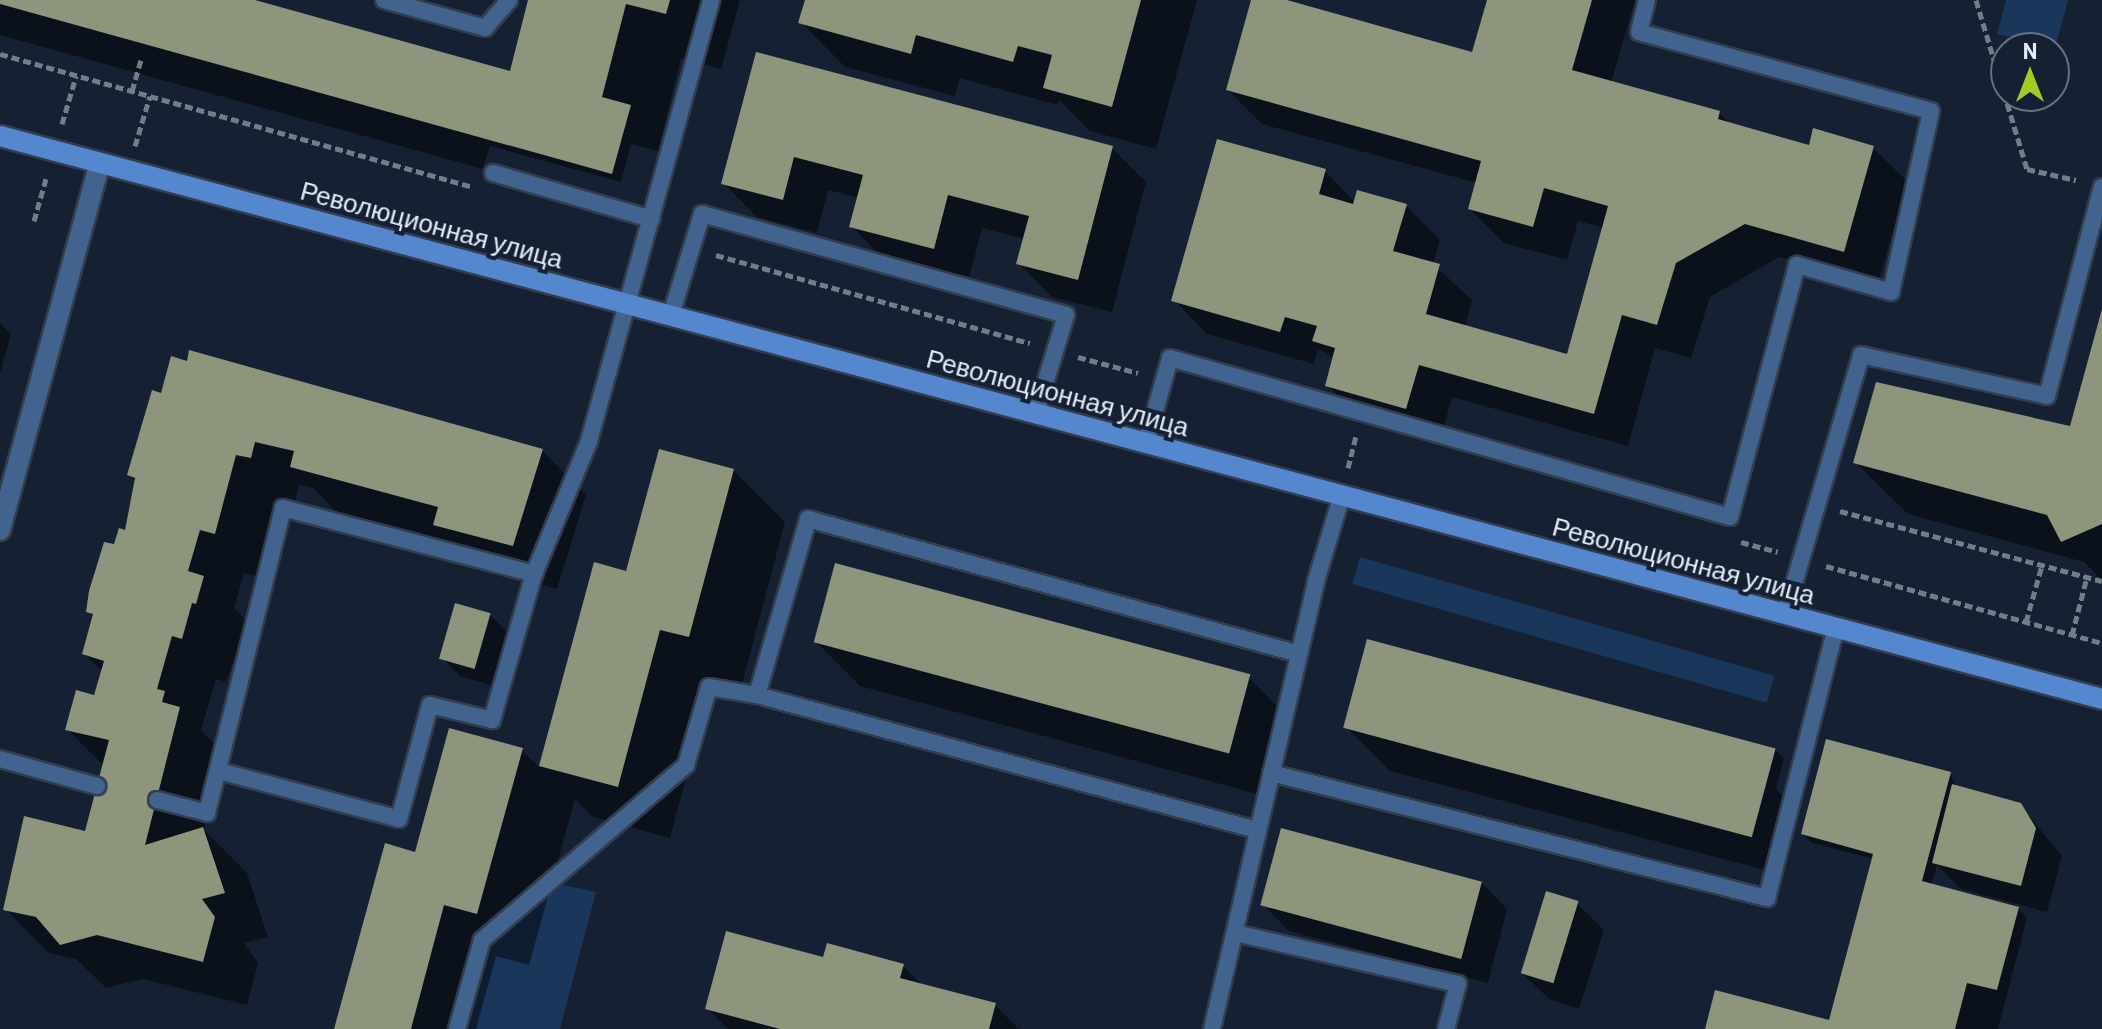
<!DOCTYPE html>
<meta charset="utf-8">
<style>
body{margin:0}
#map{position:relative;width:2102px;height:1029px;overflow:hidden;background:#152133;font-family:Barlow,sans-serif}
div>[style]{position:absolute}
.green>*{inset:0;background:#1a365a;transform-origin:0 0}
.shadow>*{inset:0;background:#0007}
.building>*{inset:0;background:#8d957c;transform-origin:0 0}
.path>*{height:5px;margin-top:-2.5px;transform-origin:0;background:repeating-linear-gradient(90deg,#727c8b 0 8px,transparent 0 12px)}
.roads{filter:drop-shadow(2px 0 #323d4e) drop-shadow(-2px 0 #323d4e) drop-shadow(0 2px #323d4e) drop-shadow(0 -2px #323d4e)}
.lane>*{height:16px;margin:-8px;padding:0 8px;transform-origin:8px;border-radius:8px;background:#43638f}
.street>*{height:20px;margin:-10px;padding:0 10px;transform-origin:10px;border-radius:10px;background:#43638f}
.secondary>*{height:20px;margin:-10px;padding:0 10px;transform-origin:10px;border-radius:10px;background:#5487ce}
span{translate:-50% -50%;white-space:nowrap;text-align:center;line-height:1.15;-webkit-text-stroke:8px #152133;paint-order:stroke}
.street-label{font-size:26px;color:#e3ebf7}
.north{position:absolute;left:1990px;top:32px;width:80px;height:80px;box-sizing:border-box;background:#152133;border:2px solid #677281;border-radius:50%;rotate:0deg;font-size:22px;font-weight:700;line-height:32px;text-align:center;color:#e3ebf7}
.north::after{content:'';display:block;margin:auto;width:28px;height:36px;background:#a3c926;clip-path:polygon(50% 0,100% 100%,50% 72%,0 100%)}
</style>
<div id="map">
<div class="green">
<i style="clip-path:polygon(2006px 0,2068px 0,2055px 49px,1997px 34px)"></i>
<i style="left:1360px;top:557px;width:431px;height:28px;rotate:16deg"></i>
<i style="clip-path:polygon(563px 885px,596px 892px,560px 1029px,465px 1029px,489px 943px)"></i>
</div>
<div class="shadow">
<i style="clip-path:polygon(0 0,248px 0,511px 73px,530px 0,740px 0,721px 69px,681px 58px,658px 151px,631px 144px,621px 182px,490px 146px,483px 169px,0 35px)"></i>
<i style="clip-path:polygon(807px 0,1197px 0,1156px 149px,1090px 131px,1059px 100px,1057px 105px,960px 78px,955px 96px,845px 67px,801px 22px)"></i>
<i style="clip-path:polygon(1253px 0,1280px 0,1474px 54px,1489px 0,1635px 0,1611px 83px,1719px 113px,1731px 125px,1810px 147px,1873px 148px,1907px 181px,1878px 284px,1779px 257px,1710px 297px,1691px 358px,1655px 348px,1628px 446px,1452px 397px,1440px 441px,1361px 419px,1327px 385px,1334px 360px,1325px 352px,1318px 350px,1314px 364px,1207px 334px,1174px 300px,1325px 171px,1355px 202px,1406px 206px,1440px 240px,1433px 264px,1472px 300px,1465px 327px,1568px 356px,1604px 228px,1578px 221px,1567px 260px,1504px 243px,1470px 209px,1477px 183px,1262px 124px,1228px 90px)"></i>
<i style="clip-path:polygon(757px 55px,1112px 148px,1146px 182px,1112px 312px,1052px 297px,1018px 263px,1025px 239px,982px 228px,968px 282px,885px 260px,851px 226px,859px 198px,828px 190px,817px 233px,757px 217px,723px 183px)"></i>
<i style="clip-path:polygon(2102px 314px,2102px 580px,2084px 562px,1908px 514px,1855px 462px,2071px 429px)"></i>
<i style="clip-path:polygon(0 323px,11px 334px,0 374px)"></i>
<i style="clip-path:polygon(153px 393px,542px 450px,586px 495px,557px 589px,479px 568px,453px 542px,336px 511px,313px 488px,299px 485px,295px 501px,280px 498px,259px 577px,244px 573px,234px 608px,248px 622px,226px 682px,216px 679px,201px 730px,223px 753px,204px 830px,247px 873px,268px 937px,244px 943px,258px 963px,247px 1005px,143px 979px,106px 988px,76px 959px,49px 953px,5px 909px,87px 833px,104px 766px,67px 729px,95px 697px,103px 672px,84px 654px,94px 617px,88px 611px,115px 546px,127px 532px,136px 482px,129px 475px)"></i>
<i style="clip-path:polygon(733px 470px,785px 522px,741px 688px,712px 681px,670px 838px,593px 817px,575px 799px,529px 965px,496px 956px,476px 1029px,336px 1029px,416px 854px,522px 750px,540px 768px,595px 565px,628px 573px)"></i>
<i style="clip-path:polygon(490px 615px,508px 633px,494px 686px,460px 676px,442px 658px)"></i>
<i style="clip-path:polygon(816px 642px,1249px 678px,1293px 722px,1272px 798px,860px 686px)"></i>
<i style="clip-path:polygon(1346px 727px,1775px 749px,1784px 758px,1776px 789px,1796px 810px,1780px 874px,1390px 771px)"></i>
<i style="clip-path:polygon(1950px 774px,1957px 787px,2020px 805px,2062px 856px,2047px 912px,1961px 889px,1937px 865px,1931px 886px,2018px 909px,2027px 918px,1998px 1029px,1707px 1029px,1830px 1024px,1874px 859px,1812px 843px,1803px 834px)"></i>
<i style="clip-path:polygon(1481px 882px,1507px 909px,1488px 983px,1289px 931px,1262px 904px)"></i>
<i style="clip-path:polygon(1577px 903px,1604px 930px,1579px 1009px,1549px 999px,1522px 973px)"></i>
<i style="clip-path:polygon(824px 960px,903px 966px,923px 986px,995px 1005px,1019px 1029px,728px 1029px,707px 1008px)"></i>
</div>
<div class="building">
<i style="clip-path:polygon(0 0,255px 0,510px 71px,528px 0,670px 0,666px 14px,626px 4px,602px 97px,631px 105px,612px 174px,0 4px)"></i>
<i style="clip-path:polygon(805px 0,1141px 0,1112px 107px,1043px 88px,1052px 55px,1018px 46px,1013px 62px,916px 35px,911px 54px,798px 23px)"></i>
<i style="clip-path:polygon(1251px 0,1287px 0,1472px 52px,1487px 0,1592px 0,1572px 70px,1720px 111px,1718px 119px,1809px 145px,1813px 128px,1874px 146px,1844px 252px,1745px 224px,1676px 263px,1657px 325px,1622px 315px,1594px 414px,1419px 365px,1406px 409px,1325px 386px,1335px 348px,1312px 341px,1317px 326px,1285px 317px,1280px 332px,1171px 301px,1217px 139px,1326px 169px,1319px 194px,1353px 204px,1357px 190px,1407px 204px,1393px 251px,1440px 264px,1426px 314px,1567px 354px,1608px 206px,1544px 188px,1533px 227px,1468px 209px,1481px 161px,1226px 90px)"></i>
<i style="clip-path:polygon(756px 52px,1113px 146px,1078px 280px,1016px 264px,1029px 216px,948px 195px,934px 249px,849px 227px,863px 175px,794px 157px,783px 200px,721px 184px)"></i>
<i style="clip-path:polygon(2102px 309px,2102px 524px,2061px 542px,2047px 515px,1853px 463px,1876px 382px,2070px 426px)"></i>
<i style="clip-path:polygon(189px 350px,543px 449px,513px 546px,433px 525px,438px 507px,290px 467px,294px 451px,255px 442px,251px 458px,236px 455px,215px 534px,200px 530px,188px 571px,204px 576px,196px 604px,192px 603px,182px 639px,172px 636px,157px 689px,165px 691px,162px 702px,180px 707px,145px 845px,203px 827px,225px 893px,202px 899px,215px 917px,203px 962px,97px 935px,60px 945px,36px 917px,3px 910px,24px 816px,85px 831px,109px 740px,65px 730px,76px 690px,94px 695px,104px 661px,82px 654px,93px 614px,86px 612px,89px 591px,104px 542px,114px 544px,119px 528px,125px 530px,135px 478px,127px 475px,152px 390px,161px 393px,171px 356px,187px 361px)"></i>
<i style="clip-path:polygon(659px 449px,734px 469px,689px 637px,660px 630px,618px 787px,539px 766px,594px 562px,626px 571px)"></i>
<i style="left:835px;top:563px;width:430px;height:82px;rotate:15deg"></i>
<i style="left:455px;top:603px;width:37px;height:58px;rotate:16deg"></i>
<i style="left:1367px;top:639px;width:423px;height:92px;rotate:15deg"></i>
<i style="clip-path:polygon(449px 728px,523px 748px,477px 914px,444px 905px,411px 1029px,334px 1029px,385px 843px,415px 852px)"></i>
<i style="clip-path:polygon(1826px 739px,1951px 772px,1922px 881px,2019px 907px,1997px 990px,1967px 983px,1955px 1029px,1705px 1029px,1715px 990px,1829px 1020px,1873px 854px,1801px 834px)"></i>
<i style="clip-path:polygon(1952px 784px,2021px 803px,2036px 828px,2021px 886px,1932px 863px)"></i>
<i style="left:1281px;top:828px;width:208px;height:80px;rotate:15deg"></i>
<i style="left:1546px;top:891px;width:34px;height:86px;rotate:17deg"></i>
<i style="clip-path:polygon(726px 931px,823px 957px,827px 943px,904px 964px,900px 978px,996px 1003px,989px 1029px,780px 1029px,705px 1009px)"></i>
</div>
<div class="path">
<i style="left:1976px;top:0;width:177px;rotate:73.2deg"></i>
<i style="left:2027px;top:169px;width:50px;rotate:12.7deg"></i>
<i style="left:0;top:54px;width:490px;rotate:15.7deg"></i>
<i style="left:132px;top:91px;width:35px;rotate:-74deg"></i>
<i style="left:62px;top:124px;width:50px;rotate:-73.7deg"></i>
<i style="left:135px;top:146px;width:52px;rotate:-73.3deg"></i>
<i style="left:34px;top:221px;width:48px;rotate:-74.2deg"></i>
<i style="left:716px;top:255px;width:326px;rotate:15.7deg"></i>
<i style="left:1078px;top:357px;width:62px;rotate:14.9deg"></i>
<i style="left:1348px;top:468px;width:34px;rotate:-76deg"></i>
<i style="left:1840px;top:511px;width:271px;rotate:15deg"></i>
<i style="left:1741px;top:542px;width:38px;rotate:15deg"></i>
<i style="left:1826px;top:566px;width:287px;rotate:15.6deg"></i>
<i style="left:2026px;top:622px;width:59px;rotate:-74.3deg"></i>
<i style="left:2072px;top:635px;width:60px;rotate:-75.5deg"></i>
</div>
<div class="roads">
<div class="lane">
<i style="left:384px;top:0;width:105px;rotate:15.5deg"></i>
<i style="left:485px;top:28px;width:37px;rotate:-49deg"></i>
<i style="left:493px;top:173px;width:165px;rotate:16.2deg"></i>
<i style="left:671px;top:315px;width:106px;rotate:-72.9deg"></i>
<i style="left:702px;top:214px;width:378px;rotate:15.5deg"></i>
<i style="left:1066px;top:315px;width:102px;rotate:107deg"></i>
<i style="left:1146px;top:443px;width:88px;rotate:-74.2deg"></i>
<i style="left:1170px;top:358px;width:582px;rotate:15.85deg"></i>
<i style="left:1730px;top:517px;width:261px;rotate:-75.1deg"></i>
<i style="left:1797px;top:265px;width:98px;rotate:16deg"></i>
<i style="left:1891px;top:292px;width:185px;rotate:-77.5deg"></i>
<i style="left:1931px;top:111px;width:302px;rotate:-164.9deg"></i>
<i style="left:1639px;top:32px;width:33px;rotate:-76deg"></i>
<i style="left:1785px;top:614px;width:270px;rotate:-73.6deg"></i>
<i style="left:1861px;top:355px;width:190px;rotate:12.4deg"></i>
<i style="left:2047px;top:396px;width:216px;rotate:-75.3deg"></i>
<i style="left:0;top:759px;width:101px;rotate:15.6deg"></i>
<i style="left:219px;top:771px;width:186px;rotate:14.9deg"></i>
<i style="left:399px;top:819px;width:118px;rotate:-74.8deg"></i>
<i style="left:430px;top:705px;width:64px;rotate:13.6deg"></i>
<i style="left:492px;top:720px;width:152px;rotate:-74deg"></i>
<i style="left:534px;top:574px;width:144px;rotate:-67.5deg"></i>
<i style="left:589px;top:441px;width:458px;rotate:-74.5deg"></i>
<i style="left:1271px;top:773px;width:512px;rotate:14.14deg"></i>
<i style="left:1767px;top:898px;width:279px;rotate:-75.7deg"></i>
<i style="left:157px;top:800px;width:52px;rotate:14.6deg"></i>
<i style="left:207px;top:813px;width:314px;rotate:-76deg"></i>
<i style="left:283px;top:508px;width:260px;rotate:14.7deg"></i>
<i style="left:1257px;top:830px;width:518px;rotate:-164.89deg"></i>
<i style="left:757px;top:695px;width:183px;rotate:-73.8deg"></i>
<i style="left:808px;top:519px;width:509px;rotate:15.37deg"></i>
<i style="left:1235px;top:933px;width:229px;rotate:12.9deg"></i>
<i style="left:1458px;top:984px;width:47px;rotate:104.9deg"></i>
<i style="left:457px;top:1029px;width:92px;rotate:-74.3deg"></i>
<i style="left:482px;top:940px;width:269px;rotate:-40.6deg"></i>
<i style="left:686px;top:765px;width:81px;rotate:-73.6deg"></i>
<i style="left:709px;top:687px;width:49px;rotate:9.5deg"></i>
<i style="left:1212px;top:1029px;width:460px;rotate:-76.9deg"></i>
<i style="left:1316px;top:581px;width:90px;rotate:-73.2deg"></i>
</div>
<div class="street">
<i style="left:0;top:530px;width:380px;rotate:-74.8deg"></i>
</div>
<div class="secondary">
<i style="left:0;top:136px;width:2176px;rotate:14.99deg"></i>
</div>
</div>
<div class="street-label">
<span style="left:432px;top:224px;rotate:15deg">Революционная улица</span>
<span style="left:1058px;top:392px;rotate:15deg">Революционная улица</span>
<span style="left:1684px;top:560px;rotate:15deg">Революционная улица</span>
</div>
<div class="north">N</div>
</div>
